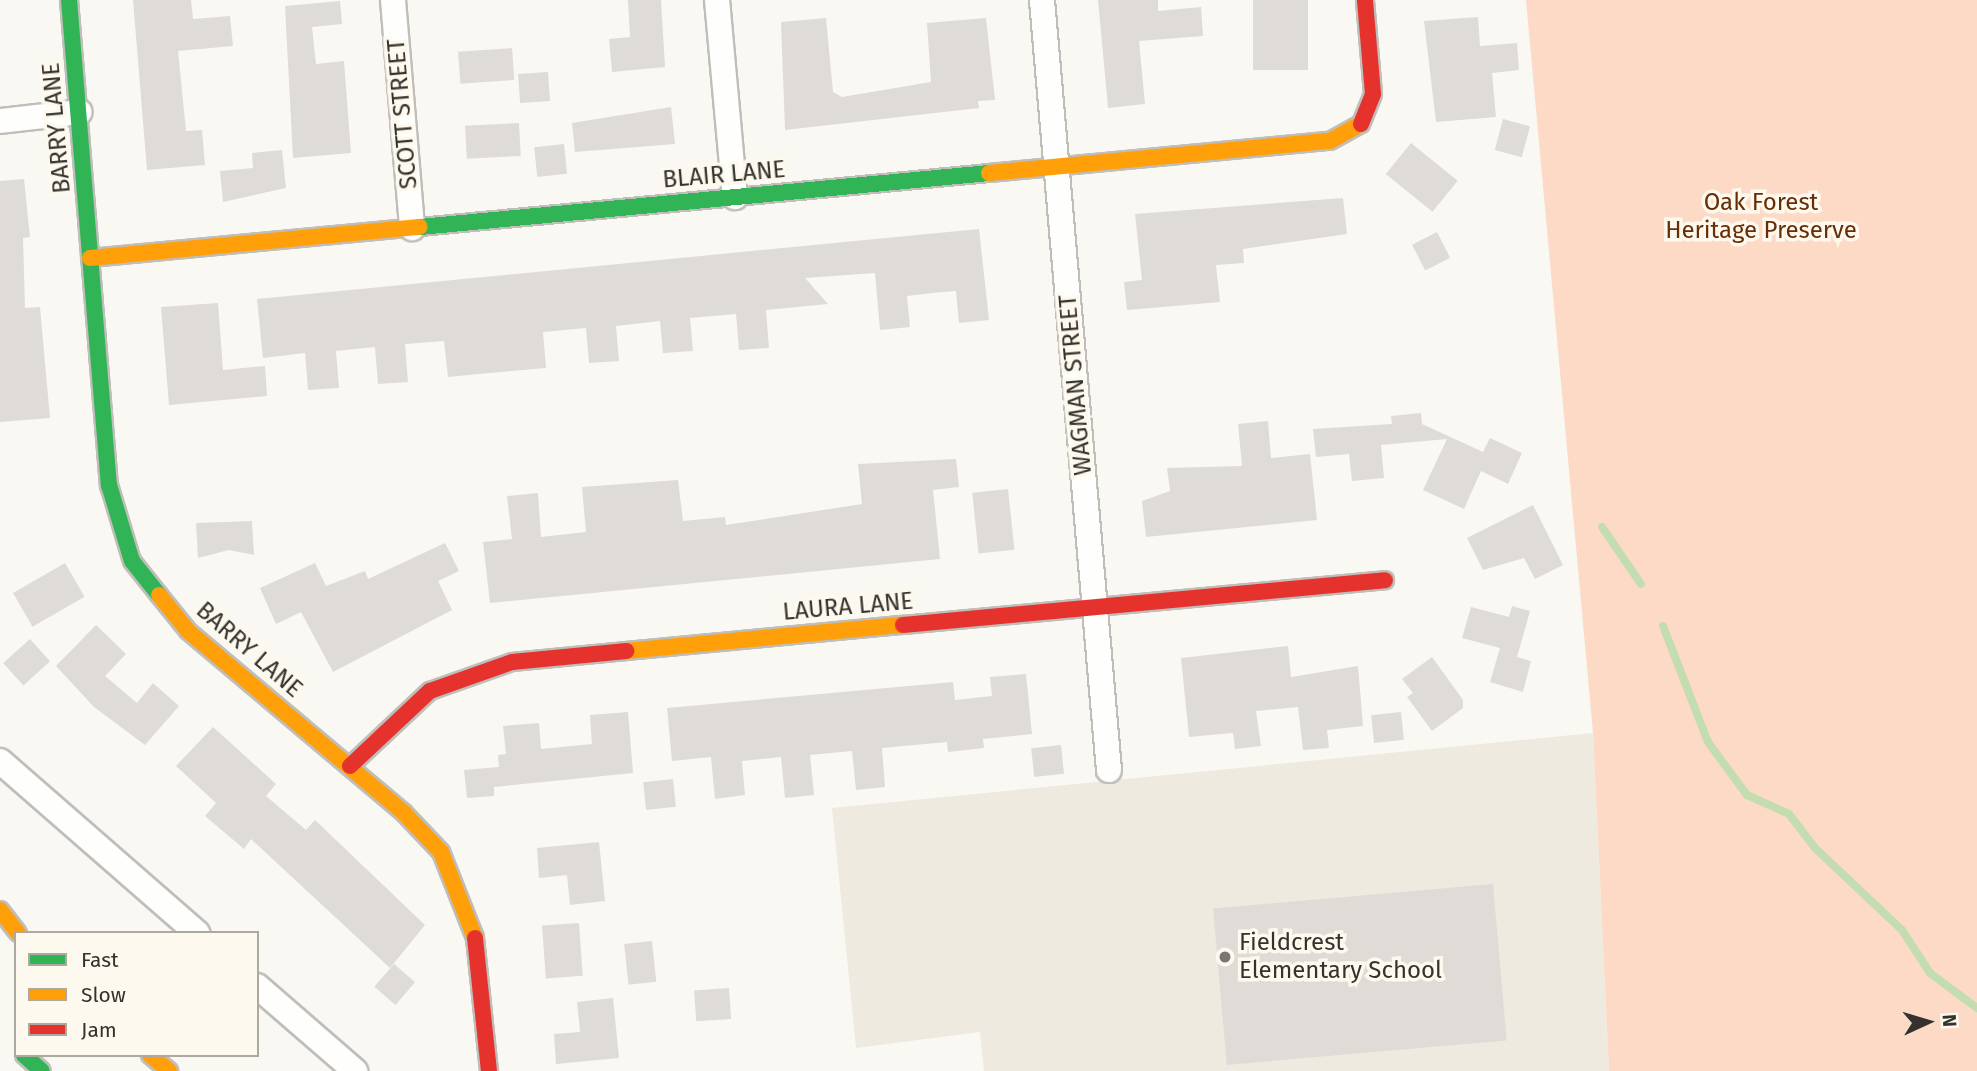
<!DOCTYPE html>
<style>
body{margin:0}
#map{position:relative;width:1977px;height:1071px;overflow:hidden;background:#faf8f2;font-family:"Fira Sans",sans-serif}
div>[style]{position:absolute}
.built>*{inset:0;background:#efeadf}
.green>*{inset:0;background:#fcdac6}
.stream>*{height:8px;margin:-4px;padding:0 4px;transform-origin:4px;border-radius:4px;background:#c4ddb0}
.building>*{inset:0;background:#dfdcd8;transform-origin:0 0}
.roads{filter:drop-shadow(2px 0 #c0beba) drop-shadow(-2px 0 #c0beba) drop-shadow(0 2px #c0beba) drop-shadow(0 -2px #c0beba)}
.street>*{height:24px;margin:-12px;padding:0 12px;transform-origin:12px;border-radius:12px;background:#fefefd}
.fast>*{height:16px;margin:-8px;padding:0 8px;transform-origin:8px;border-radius:8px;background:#30b455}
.slow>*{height:16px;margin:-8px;padding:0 8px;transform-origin:8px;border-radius:8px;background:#ff9f0a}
.jam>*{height:16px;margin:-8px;padding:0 8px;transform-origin:8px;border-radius:8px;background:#e5322d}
.dots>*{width:19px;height:19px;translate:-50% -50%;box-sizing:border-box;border:4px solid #fef9ee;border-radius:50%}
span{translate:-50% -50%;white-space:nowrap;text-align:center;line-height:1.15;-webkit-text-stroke:7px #fef9ee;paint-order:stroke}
.street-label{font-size:24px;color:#34322e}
.park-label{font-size:24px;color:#682d04}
.poi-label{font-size:24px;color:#34322e}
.left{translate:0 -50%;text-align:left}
.legend{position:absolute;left:14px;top:931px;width:245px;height:126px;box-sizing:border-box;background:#fef9ee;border:2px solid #ada9a1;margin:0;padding:9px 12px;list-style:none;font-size:21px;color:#34322e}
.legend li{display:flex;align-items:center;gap:14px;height:35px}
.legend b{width:35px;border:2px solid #ada9a1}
.north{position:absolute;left:1893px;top:987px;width:70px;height:70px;-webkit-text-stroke:5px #fef9ee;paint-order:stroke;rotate:86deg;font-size:19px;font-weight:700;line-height:28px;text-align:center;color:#34322e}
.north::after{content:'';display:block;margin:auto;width:24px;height:32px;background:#34322e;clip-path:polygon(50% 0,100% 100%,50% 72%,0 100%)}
</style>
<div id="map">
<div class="built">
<i style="clip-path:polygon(1593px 733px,1609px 1071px,984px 1071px,980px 1032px,856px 1048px,832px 808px)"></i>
</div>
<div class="green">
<i style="clip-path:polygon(1526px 0,1977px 0,1977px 1071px,1609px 1071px,1593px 733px)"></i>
</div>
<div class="stream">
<i style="left:1602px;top:527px;width:69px;rotate:55.6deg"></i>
<i style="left:1663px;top:626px;width:124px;rotate:68.8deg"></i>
<i style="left:1708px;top:742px;width:66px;rotate:53.7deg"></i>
<i style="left:1747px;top:795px;width:46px;rotate:24.3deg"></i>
<i style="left:1789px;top:814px;width:43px;rotate:52.6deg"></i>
<i style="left:1815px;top:848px;width:120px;rotate:43.3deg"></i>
<i style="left:1902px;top:930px;width:51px;rotate:56.9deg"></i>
<i style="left:1930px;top:973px;width:59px;rotate:36.7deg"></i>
</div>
<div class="building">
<i style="clip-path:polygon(133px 0,191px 0,193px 19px,230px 16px,233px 46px,178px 51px,186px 131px,202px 130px,205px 165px,147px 170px)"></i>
<i style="clip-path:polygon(628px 0,661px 0,665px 67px,612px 72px,609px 39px,630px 37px)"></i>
<i style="clip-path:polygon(1098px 0,1158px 0,1158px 11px,1201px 7px,1203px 36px,1139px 41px,1145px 104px,1108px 108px)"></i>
<i style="left:1253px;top:0;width:55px;height:70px"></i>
<i style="clip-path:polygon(340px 1px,342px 24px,312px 27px,316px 64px,344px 61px,351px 153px,293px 158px,285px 6px)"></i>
<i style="clip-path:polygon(1478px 17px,1480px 46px,1517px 43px,1519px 70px,1492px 73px,1496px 117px,1436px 122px,1424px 21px)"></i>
<i style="clip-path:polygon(826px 18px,833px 92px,842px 97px,931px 82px,927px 23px,986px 18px,995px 100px,978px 101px,979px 108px,785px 130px,781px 22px)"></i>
<i style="left:512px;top:48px;width:32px;height:54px;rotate:86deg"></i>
<i style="left:548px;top:72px;width:29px;height:30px;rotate:86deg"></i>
<i style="clip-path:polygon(671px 107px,675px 144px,575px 152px,572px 123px)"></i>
<i style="left:1503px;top:119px;width:28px;height:32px;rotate:15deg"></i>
<i style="left:519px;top:123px;width:33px;height:54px;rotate:87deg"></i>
<i style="left:1411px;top:143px;width:60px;height:40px;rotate:39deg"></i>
<i style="left:564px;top:144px;width:30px;height:30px;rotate:84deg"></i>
<i style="clip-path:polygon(282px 150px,286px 188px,223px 202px,220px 171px,253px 168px,252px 153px)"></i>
<i style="clip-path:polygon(24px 179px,30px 237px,23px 238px,25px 308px,40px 307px,50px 418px,0 422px,0 181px)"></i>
<i style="clip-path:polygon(1343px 198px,1347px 234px,1243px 249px,1244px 263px,1216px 265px,1220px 302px,1127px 310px,1124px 282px,1142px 280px,1135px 214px)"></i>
<i style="clip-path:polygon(979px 229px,989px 320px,959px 323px,956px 291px,932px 293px,907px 296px,910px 327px,880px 330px,875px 273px,805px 278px,828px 304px,766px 310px,769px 348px,739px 350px,736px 314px,690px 318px,693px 351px,663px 353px,660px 321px,616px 326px,619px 361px,589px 363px,586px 328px,543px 332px,546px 368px,478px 374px,448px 377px,444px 341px,405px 344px,408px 382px,378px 384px,375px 347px,336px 351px,339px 388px,308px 390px,305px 353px,263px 358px,257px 299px)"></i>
<i style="left:1437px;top:232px;width:29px;height:28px;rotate:63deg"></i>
<i style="clip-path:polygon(218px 303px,223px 370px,265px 366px,267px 396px,169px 405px,161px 307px)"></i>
<i style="clip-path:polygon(1421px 413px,1422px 424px,1483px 452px,1490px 438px,1522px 453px,1508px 484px,1481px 471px,1464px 509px,1423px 490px,1447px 439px,1381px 445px,1384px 478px,1352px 481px,1349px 454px,1316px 457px,1313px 429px,1392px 424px,1391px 416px)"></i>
<i style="clip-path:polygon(1268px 421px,1271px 458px,1310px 454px,1317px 520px,1146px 537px,1142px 501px,1170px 491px,1167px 468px,1242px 466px,1238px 424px)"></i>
<i style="clip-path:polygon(956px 459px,959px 487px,933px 490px,940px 559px,490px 603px,483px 542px,512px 539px,507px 496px,538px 493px,541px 537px,586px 532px,582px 487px,678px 480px,683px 521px,725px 517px,726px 525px,862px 504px,858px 464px)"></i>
<i style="left:1008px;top:489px;width:61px;height:36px;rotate:84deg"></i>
<i style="clip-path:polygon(1533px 505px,1563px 565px,1535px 579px,1524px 558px,1483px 570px,1467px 538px)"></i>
<i style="clip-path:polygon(252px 521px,254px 555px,229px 550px,198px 558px,196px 523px)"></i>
<i style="clip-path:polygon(445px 543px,459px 571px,438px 581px,452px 610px,333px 672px,301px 612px,276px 624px,260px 588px,315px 563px,326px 586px,365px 571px,368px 579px)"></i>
<i style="left:65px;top:563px;width:39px;height:60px;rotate:60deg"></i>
<i style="clip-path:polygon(1512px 606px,1530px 611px,1517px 657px,1531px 661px,1523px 692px,1490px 682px,1500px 648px,1462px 638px,1471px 607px,1509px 617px)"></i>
<i style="clip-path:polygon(96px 625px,126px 654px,105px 676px,137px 703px,153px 683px,179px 706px,145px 745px,94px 707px,56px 666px)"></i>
<i style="left:30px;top:639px;width:30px;height:36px;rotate:48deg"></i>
<i style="clip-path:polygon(1288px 646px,1291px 677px,1358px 666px,1363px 726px,1327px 730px,1329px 748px,1303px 750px,1298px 707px,1256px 711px,1261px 746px,1235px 749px,1233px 733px,1189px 737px,1181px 658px)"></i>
<i style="clip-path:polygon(1432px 657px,1463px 700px,1463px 708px,1432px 731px,1407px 697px,1413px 693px,1402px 679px)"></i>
<i style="clip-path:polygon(1026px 674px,1032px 734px,983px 739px,984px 748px,948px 752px,947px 742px,882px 748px,885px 787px,856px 790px,852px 751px,810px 755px,814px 795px,785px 798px,781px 757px,742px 761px,745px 795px,715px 799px,711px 757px,672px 761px,667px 708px,953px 682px,955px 700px,992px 696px,990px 677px)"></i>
<i style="clip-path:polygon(628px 712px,633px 773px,494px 787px,494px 796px,467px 798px,464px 770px,499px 767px,498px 755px,506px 754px,503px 726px,539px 723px,541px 749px,592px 744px,590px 715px)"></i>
<i style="left:1401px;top:712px;width:28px;height:30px;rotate:84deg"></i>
<i style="clip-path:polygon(213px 727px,276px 784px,266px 796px,306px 830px,315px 820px,425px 925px,390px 968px,251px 839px,244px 849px,205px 816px,216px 803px,176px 766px)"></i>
<i style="left:1061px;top:745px;width:29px;height:30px;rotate:84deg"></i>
<i style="left:673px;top:779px;width:28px;height:30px;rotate:84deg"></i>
<i style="clip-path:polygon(599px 842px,605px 901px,570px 905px,567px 875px,539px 878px,537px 848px)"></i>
<i style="left:1493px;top:884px;width:157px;height:281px;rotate:85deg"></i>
<i style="left:579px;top:923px;width:53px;height:37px;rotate:86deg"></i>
<i style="left:652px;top:941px;width:41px;height:28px;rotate:84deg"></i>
<i style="left:394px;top:964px;width:28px;height:30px;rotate:41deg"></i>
<i style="left:729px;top:988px;width:31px;height:35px;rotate:86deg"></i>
<i style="clip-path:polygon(613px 998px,619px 1058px,556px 1064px,554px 1034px,580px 1032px,577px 1002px)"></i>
</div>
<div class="roads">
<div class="street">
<i style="left:393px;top:0;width:229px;rotate:85.2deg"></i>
<i style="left:717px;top:0;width:198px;rotate:84.8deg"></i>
<i style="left:1042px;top:0;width:773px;rotate:85.03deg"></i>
<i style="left:0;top:121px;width:80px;rotate:-6.5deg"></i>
<i style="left:0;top:761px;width:262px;rotate:41.1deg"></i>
<i style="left:257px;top:986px;width:130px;rotate:40.9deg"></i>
</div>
<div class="fast">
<i style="left:69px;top:0;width:487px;rotate:85.3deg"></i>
<i style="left:109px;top:485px;width:79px;rotate:73.2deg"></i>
<i style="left:132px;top:561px;width:43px;rotate:51.5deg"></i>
<i style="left:420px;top:227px;width:572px;rotate:-5.42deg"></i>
<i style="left:24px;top:1055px;width:24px;rotate:42deg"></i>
</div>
<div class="slow">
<i style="left:989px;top:173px;width:342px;rotate:-5.4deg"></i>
<i style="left:1330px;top:141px;width:35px;rotate:-29deg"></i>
<i style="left:90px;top:258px;width:331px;rotate:-5.4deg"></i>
<i style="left:159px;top:595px;width:46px;rotate:51.1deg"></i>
<i style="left:188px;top:631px;width:282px;rotate:40.1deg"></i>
<i style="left:404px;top:813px;width:54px;rotate:46.5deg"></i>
<i style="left:441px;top:852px;width:92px;rotate:68.4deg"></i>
<i style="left:626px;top:651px;width:278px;rotate:-5.4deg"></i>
<i style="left:0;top:910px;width:29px;rotate:52deg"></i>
<i style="left:150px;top:1055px;width:25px;rotate:40deg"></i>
</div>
<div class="jam">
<i style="left:1361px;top:124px;width:32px;rotate:-68deg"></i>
<i style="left:1373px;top:94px;width:94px;rotate:-94.9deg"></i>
<i style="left:903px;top:625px;width:484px;rotate:-5.3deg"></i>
<i style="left:350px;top:766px;width:110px;rotate:-43.2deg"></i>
<i style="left:430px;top:691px;width:87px;rotate:-19.5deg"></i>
<i style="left:512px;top:662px;width:115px;rotate:-5.5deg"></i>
<i style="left:475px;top:938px;width:134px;rotate:84deg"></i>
</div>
</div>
<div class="dots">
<i style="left:1225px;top:957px;background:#797773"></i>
</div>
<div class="street-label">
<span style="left:403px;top:114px;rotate:-95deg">SCOTT STREET</span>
<span style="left:57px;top:128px;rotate:-95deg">BARRY LANE</span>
<span style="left:724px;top:175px;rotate:-5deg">BLAIR LANE</span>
<span style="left:1076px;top:385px;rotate:-95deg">WAGMAN STREET</span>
<span style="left:848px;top:607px;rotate:-5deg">LAURA LANE</span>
<span style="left:249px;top:650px;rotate:41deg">BARRY LANE</span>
</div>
<div class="park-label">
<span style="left:1761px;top:217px">Oak Forest<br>Heritage Preserve</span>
</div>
<div class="poi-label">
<span class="left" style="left:1239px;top:957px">Fieldcrest<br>Elementary School</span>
</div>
<ul class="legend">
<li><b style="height:9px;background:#30b455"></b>Fast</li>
<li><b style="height:9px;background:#ff9f0a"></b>Slow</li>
<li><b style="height:9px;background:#e5322d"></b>Jam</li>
</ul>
<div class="north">N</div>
</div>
